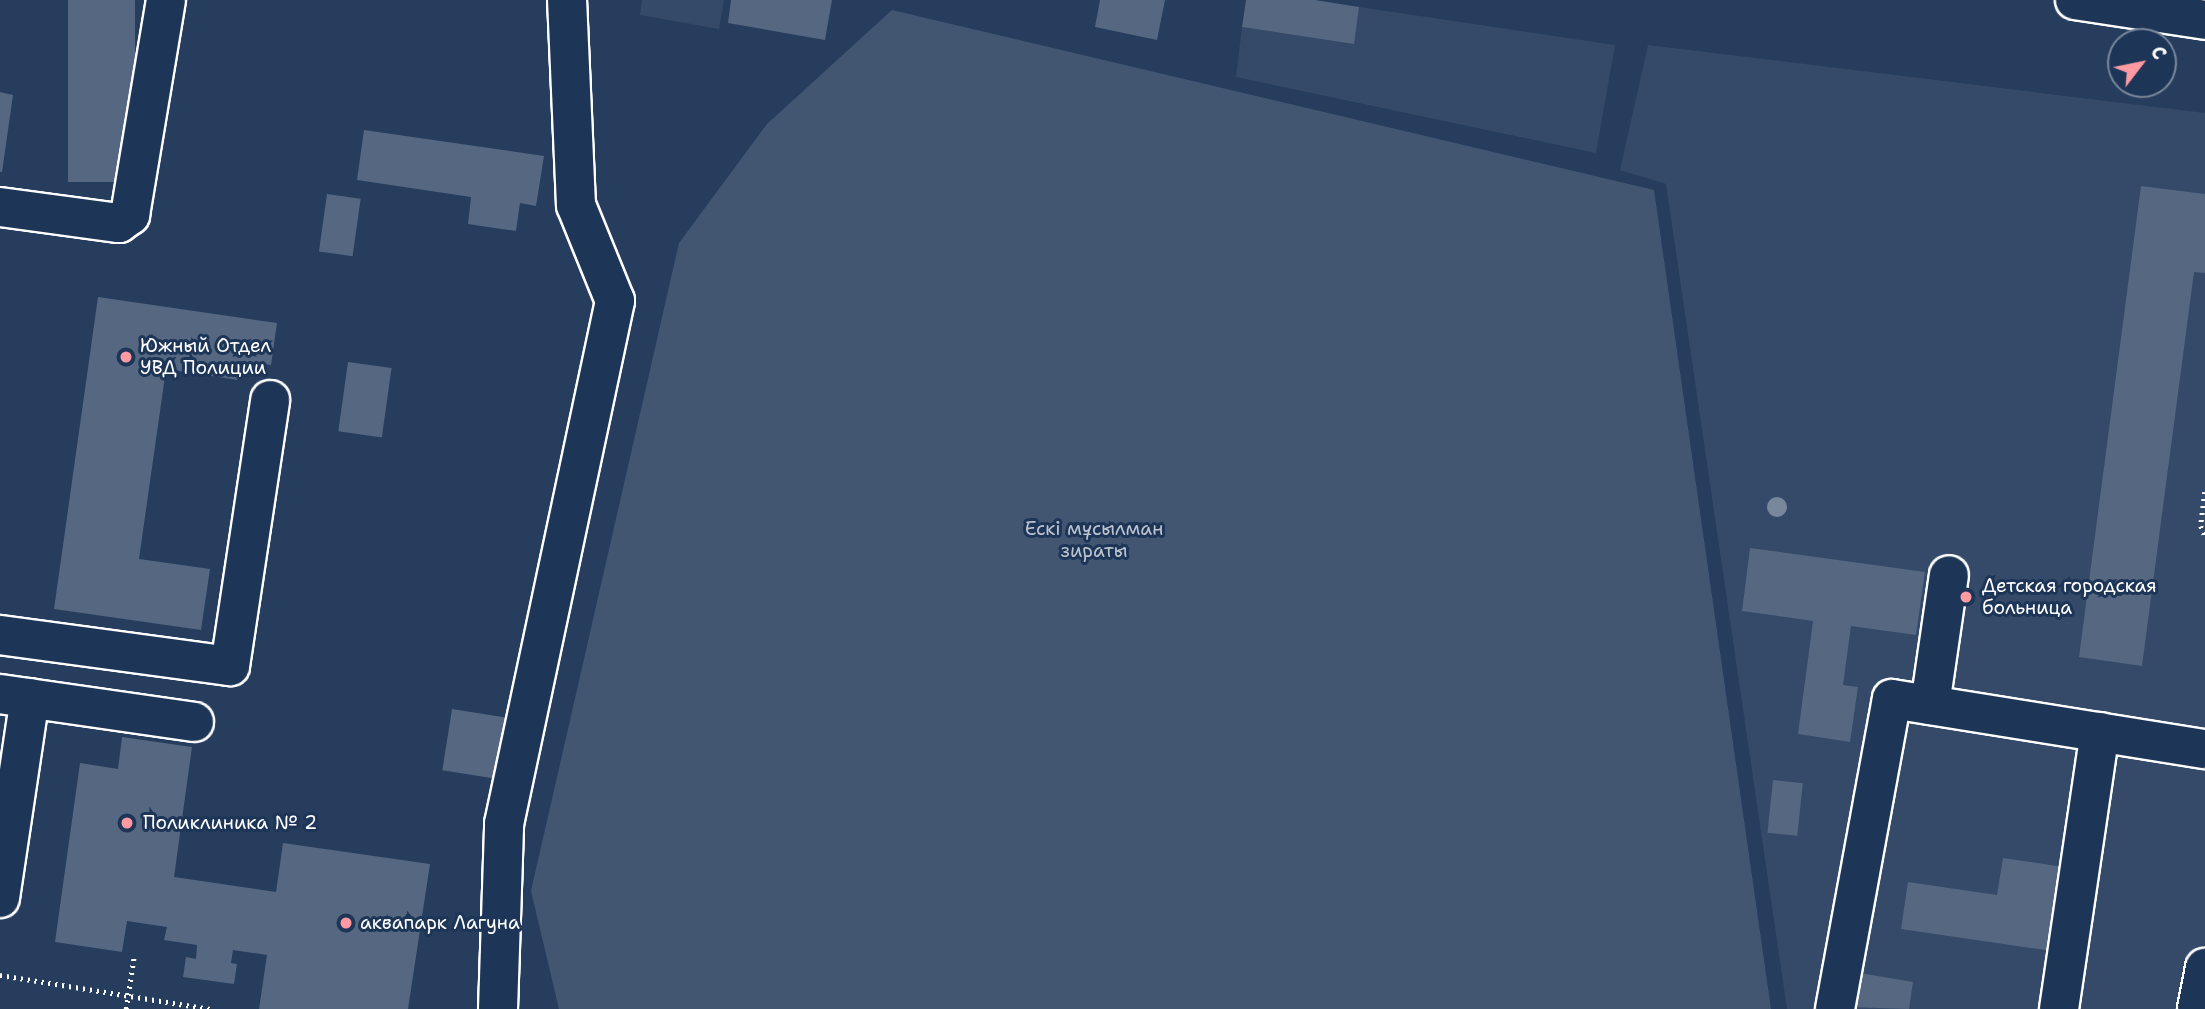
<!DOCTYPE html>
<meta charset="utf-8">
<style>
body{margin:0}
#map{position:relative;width:2205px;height:1009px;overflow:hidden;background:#263d5e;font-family:"Shantell Sans",sans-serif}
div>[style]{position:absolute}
.built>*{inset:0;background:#344a68}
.green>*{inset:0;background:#425672}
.building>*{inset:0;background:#556781;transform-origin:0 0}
.path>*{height:4.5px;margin-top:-2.25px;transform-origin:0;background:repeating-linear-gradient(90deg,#fff 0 2px,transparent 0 7px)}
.roads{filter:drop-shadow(2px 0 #fff) drop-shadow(-2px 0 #fff) drop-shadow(0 2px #fff) drop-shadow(0 -2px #fff)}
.minor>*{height:38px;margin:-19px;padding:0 19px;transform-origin:19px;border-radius:19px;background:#1d3557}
.trees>*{width:20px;height:20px;margin:-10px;border-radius:50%;background:#79879c}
.dots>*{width:19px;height:19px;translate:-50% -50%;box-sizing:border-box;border:4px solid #1d3557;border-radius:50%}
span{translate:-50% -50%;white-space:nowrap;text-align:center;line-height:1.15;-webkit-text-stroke:6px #1d3557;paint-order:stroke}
.poi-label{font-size:19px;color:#fff}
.left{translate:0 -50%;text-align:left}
.park-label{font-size:19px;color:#bdc4ce}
.north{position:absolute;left:2107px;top:28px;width:70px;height:70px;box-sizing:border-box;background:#1d3557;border:2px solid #77869a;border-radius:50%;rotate:58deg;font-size:19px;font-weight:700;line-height:28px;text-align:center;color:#fff}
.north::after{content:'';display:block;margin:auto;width:24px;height:32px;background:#ff9aa2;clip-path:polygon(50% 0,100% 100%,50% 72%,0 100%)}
</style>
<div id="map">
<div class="built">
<i style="clip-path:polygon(642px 0,724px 0,719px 29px,640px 15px)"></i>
<i style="clip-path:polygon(1359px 7px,1615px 45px,1596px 153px,1236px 77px,1242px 27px,1353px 43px)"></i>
<i style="clip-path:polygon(1648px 45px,2205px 113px,2205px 1009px,1787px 1009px,1666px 184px,1620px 170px)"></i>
</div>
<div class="green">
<i style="clip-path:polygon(892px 10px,1654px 190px,1771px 1009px,559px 1009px,531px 891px,679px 243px,767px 124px)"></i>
</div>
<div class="building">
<i style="left:68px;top:0;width:67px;height:182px"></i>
<i style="clip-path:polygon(731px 0,832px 0,825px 40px,728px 23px)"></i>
<i style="clip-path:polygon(1100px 0,1165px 0,1157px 40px,1095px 27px)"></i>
<i style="clip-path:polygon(1246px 0,1315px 0,1359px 7px,1354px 44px,1242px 27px)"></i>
<i style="clip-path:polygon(0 92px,13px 95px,2px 172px,0 172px)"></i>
<i style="clip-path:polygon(364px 130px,544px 156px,536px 206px,520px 203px,516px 231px,468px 224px,471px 197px,357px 180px)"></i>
<i style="clip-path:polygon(2141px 186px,2205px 194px,2205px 273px,2194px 272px,2142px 666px,2079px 657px)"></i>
<i style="left:327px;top:194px;width:34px;height:58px;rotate:8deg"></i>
<i style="clip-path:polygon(98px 297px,277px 323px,271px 365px,240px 361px,238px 380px,166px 369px,139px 559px,210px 569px,201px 630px,54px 609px)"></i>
<i style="left:348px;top:362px;width:44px;height:70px;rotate:8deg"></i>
<i style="clip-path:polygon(1750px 548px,1925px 572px,1916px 635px,1851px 626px,1843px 685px,1858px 687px,1850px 742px,1798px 734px,1813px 621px,1742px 611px)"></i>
<i style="left:452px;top:709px;width:56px;height:62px;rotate:9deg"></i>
<i style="clip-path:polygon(122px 737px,192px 747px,174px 877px,276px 892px,283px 843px,430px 864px,408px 1009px,259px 1009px,267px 955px,233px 950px,231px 963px,237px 964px,234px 984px,183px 977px,186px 957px,196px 959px,197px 945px,164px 940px,167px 927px,127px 921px,122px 952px,55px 942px,80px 763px,118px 769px)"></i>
<i style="left:1773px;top:780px;width:30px;height:53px;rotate:6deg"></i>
<i style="clip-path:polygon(2003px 858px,2064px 867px,2052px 951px,1901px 929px,1908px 882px,1997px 895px)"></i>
<i style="clip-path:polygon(1854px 972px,1913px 982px,1909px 1009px,1848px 1007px)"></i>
</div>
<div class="path">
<i style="left:2205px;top:492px;width:34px;rotate:97deg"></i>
<i style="left:2201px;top:526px;width:11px;rotate:68deg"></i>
<i style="left:0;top:975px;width:213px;rotate:9.2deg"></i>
<i style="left:126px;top:1009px;width:54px;rotate:-81.4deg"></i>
</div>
<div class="roads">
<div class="minor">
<i style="left:2075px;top:0;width:132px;rotate:8.7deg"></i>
<i style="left:0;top:207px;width:120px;rotate:7.7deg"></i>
<i style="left:119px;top:223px;width:14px;rotate:-36deg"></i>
<i style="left:130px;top:215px;width:218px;rotate:-80.5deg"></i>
<i style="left:0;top:635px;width:232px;rotate:7.7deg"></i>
<i style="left:230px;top:666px;width:269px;rotate:-81.4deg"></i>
<i style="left:0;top:694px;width:196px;rotate:8.2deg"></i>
<i style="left:1930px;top:705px;width:131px;rotate:-81.7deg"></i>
<i style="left:0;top:898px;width:202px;rotate:-81.5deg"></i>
<i style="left:498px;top:1009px;width:185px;rotate:-88.1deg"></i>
<i style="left:504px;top:824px;width:535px;rotate:-78.02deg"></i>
<i style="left:615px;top:301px;width:104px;rotate:-112.1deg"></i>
<i style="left:576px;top:205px;width:205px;rotate:-92.5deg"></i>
<i style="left:1835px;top:1009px;width:315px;rotate:-79.6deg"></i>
<i style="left:1892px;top:699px;width:317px;rotate:9.1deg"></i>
<i style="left:2059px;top:1009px;width:280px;rotate:-81.6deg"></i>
<i style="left:2197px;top:1009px;width:42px;rotate:-79deg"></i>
</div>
</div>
<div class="trees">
<i style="left:1777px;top:507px"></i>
</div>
<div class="dots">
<i style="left:126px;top:357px;background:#ff9aa2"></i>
<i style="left:1966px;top:597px;background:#ff9aa2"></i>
<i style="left:127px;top:823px;background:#ff9aa2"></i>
<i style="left:346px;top:923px;background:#ff9aa2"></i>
</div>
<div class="poi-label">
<span class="left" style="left:140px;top:357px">Южный Отдел<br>УВД Полиции</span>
<span class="left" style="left:1982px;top:597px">Детская городская<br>больница</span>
<span class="left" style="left:143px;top:823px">Поликлиника № 2</span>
<span class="left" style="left:360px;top:923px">аквапарк Лагуна</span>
</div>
<div class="park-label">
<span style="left:1094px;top:540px">Ескі мұсылман<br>зираты</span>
</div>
<div class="north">С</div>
</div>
